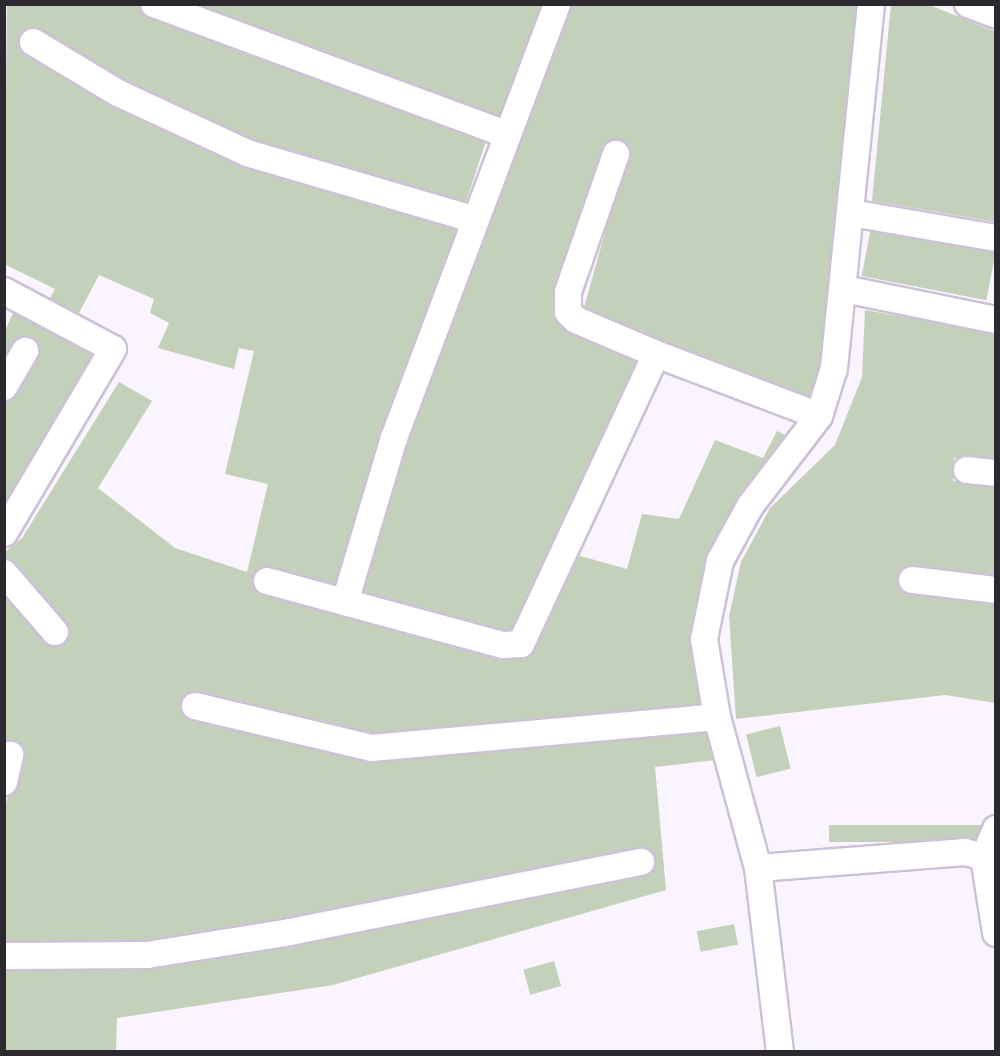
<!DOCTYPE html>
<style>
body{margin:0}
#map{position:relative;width:1000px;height:1056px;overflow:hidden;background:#f9f4fd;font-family:Spectral,serif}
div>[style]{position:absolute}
.building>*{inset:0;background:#c3d1bb;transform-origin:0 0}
.roads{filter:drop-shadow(2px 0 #ccc1d7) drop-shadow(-2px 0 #ccc1d7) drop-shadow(0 2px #ccc1d7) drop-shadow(0 -2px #ccc1d7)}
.minor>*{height:26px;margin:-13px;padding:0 13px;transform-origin:13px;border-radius:13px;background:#fff}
span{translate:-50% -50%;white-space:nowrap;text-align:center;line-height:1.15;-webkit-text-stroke:6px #f9f4fd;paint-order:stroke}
.frame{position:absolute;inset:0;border:6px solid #2c2830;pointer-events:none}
</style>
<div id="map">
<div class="building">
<i style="clip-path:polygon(7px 4px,136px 4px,487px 138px,464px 208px,253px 146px,123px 86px,32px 32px,25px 44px,114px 98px,245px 159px,462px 224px,387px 434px,340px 593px,263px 573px,258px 585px,519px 657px,534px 643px,573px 554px,627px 569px,642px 514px,679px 519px,715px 440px,763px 458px,777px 431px,791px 438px,742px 505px,707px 576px,693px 646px,706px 713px,374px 741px,191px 696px,187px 712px,372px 757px,709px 726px,716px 760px,655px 767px,666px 890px,333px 985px,117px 1018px,116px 1052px,4px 1052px,4px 966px,154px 961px,292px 941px,650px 867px,649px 855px,513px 877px,292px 925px,155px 945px,4px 948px,4px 815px,17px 750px,4px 747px,4px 584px,53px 644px,66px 634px,4px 561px,4px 553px,22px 538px,119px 382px,152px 401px,98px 488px,175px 548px,247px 572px,268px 484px,225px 474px,254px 351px,239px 348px,234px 369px,158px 348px,169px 323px,150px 313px,154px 299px,99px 275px,78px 315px,48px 302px,55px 289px,4px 264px)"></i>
<i style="clip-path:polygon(174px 4px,548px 4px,503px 126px)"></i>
<i style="clip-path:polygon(564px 4px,862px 4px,828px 346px,814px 400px,583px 311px,629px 147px,612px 142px,555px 307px,573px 333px,645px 359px,513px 637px,356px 597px,481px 222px)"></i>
<i style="clip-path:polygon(891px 4px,927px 4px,996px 32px,996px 222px,872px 201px)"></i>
<i style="left:871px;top:228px;width:127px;height:49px;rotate:11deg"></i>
<i style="clip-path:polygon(15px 309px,104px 356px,4px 518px,4px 403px,36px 350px,4px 373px,4px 333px)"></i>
<i style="clip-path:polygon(865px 310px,996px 333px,996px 461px,954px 458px,953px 481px,996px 484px,996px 580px,900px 569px,901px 592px,996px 602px,996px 703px,945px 695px,736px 719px,729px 616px,741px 562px,770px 508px,835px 445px,862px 377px)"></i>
<i style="left:780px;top:726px;width:44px;height:35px;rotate:76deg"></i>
<i style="left:981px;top:825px;width:17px;height:152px;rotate:90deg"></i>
<i style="left:734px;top:924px;width:21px;height:38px;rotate:79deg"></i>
<i style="left:554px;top:961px;width:26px;height:32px;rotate:74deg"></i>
</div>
<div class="roads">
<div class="minor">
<i style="left:154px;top:4px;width:377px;rotate:20.3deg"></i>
<i style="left:968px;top:4px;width:30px;rotate:21deg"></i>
<i style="left:33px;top:42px;width:99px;rotate:31deg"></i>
<i style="left:118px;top:93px;width:142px;rotate:24.9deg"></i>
<i style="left:247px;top:153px;width:234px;rotate:16.3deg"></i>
<i style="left:616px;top:154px;width:146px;rotate:109.2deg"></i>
<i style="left:568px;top:292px;width:20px;rotate:90deg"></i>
<i style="left:568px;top:312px;width:11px;rotate:45deg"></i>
<i style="left:576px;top:320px;width:87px;rotate:23deg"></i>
<i style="left:656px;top:354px;width:174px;rotate:20.8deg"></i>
<i style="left:851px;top:213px;width:147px;rotate:9.8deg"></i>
<i style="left:844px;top:289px;width:155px;rotate:11.5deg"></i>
<i style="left:4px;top:291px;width:123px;rotate:28deg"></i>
<i style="left:113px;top:349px;width:214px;rotate:120.6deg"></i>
<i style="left:4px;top:387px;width:42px;rotate:-59.7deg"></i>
<i style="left:967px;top:470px;width:29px;rotate:6deg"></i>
<i style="left:4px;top:573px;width:78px;rotate:49.2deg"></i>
<i style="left:912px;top:580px;width:85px;rotate:6.8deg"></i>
<i style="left:267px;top:581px;width:245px;rotate:15.2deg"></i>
<i style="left:503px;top:645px;width:18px;rotate:-3deg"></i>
<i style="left:521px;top:644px;width:320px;rotate:-65deg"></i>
<i style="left:345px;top:602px;width:171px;rotate:-73.4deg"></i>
<i style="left:394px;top:438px;width:463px;rotate:-69.4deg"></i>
<i style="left:195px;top:706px;width:181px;rotate:13.4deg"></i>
<i style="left:371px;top:748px;width:347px;rotate:-5.1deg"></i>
<i style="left:4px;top:782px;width:28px;rotate:-77deg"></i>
<i style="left:996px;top:829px;width:30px;rotate:113deg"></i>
<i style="left:984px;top:857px;width:77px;rotate:81deg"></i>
<i style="left:758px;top:868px;width:208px;rotate:-4.4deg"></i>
<i style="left:965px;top:852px;width:32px;rotate:14deg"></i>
<i style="left:4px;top:956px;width:143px;rotate:-0.4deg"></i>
<i style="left:147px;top:955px;width:145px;rotate:-9.1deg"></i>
<i style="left:290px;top:932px;width:358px;rotate:-11.3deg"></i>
<i style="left:780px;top:1052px;width:185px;rotate:-96.8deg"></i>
<i style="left:758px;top:868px;width:156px;rotate:-105.2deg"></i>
<i style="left:717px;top:717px;width:79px;rotate:-99.5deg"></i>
<i style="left:704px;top:639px;width:80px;rotate:-78.4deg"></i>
<i style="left:720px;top:561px;width:63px;rotate:-61.4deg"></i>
<i style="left:750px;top:506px;width:113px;rotate:-52.5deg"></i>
<i style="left:819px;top:416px;width:50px;rotate:-72.6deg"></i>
<i style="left:834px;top:368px;width:366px;rotate:-84.2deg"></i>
</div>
</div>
<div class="frame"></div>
</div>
